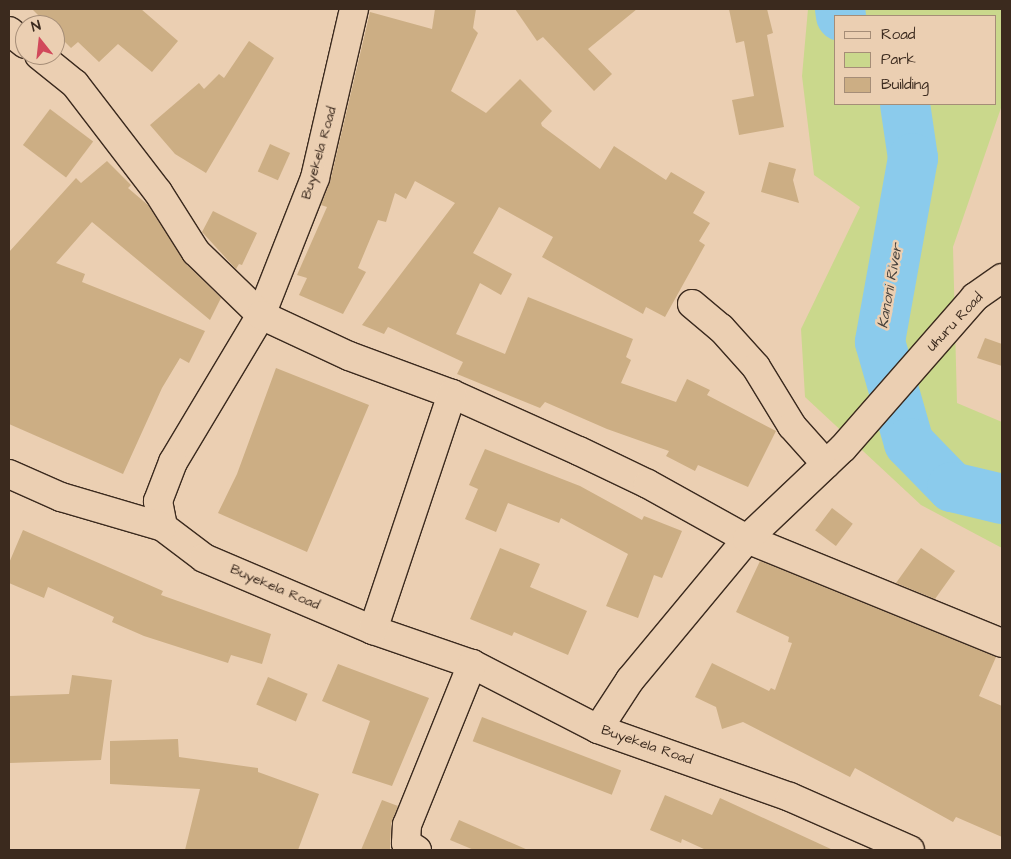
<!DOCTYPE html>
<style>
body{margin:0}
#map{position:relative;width:1011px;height:859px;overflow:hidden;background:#ebcfb2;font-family:"Architects Daughter",sans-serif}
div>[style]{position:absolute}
.green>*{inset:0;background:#cad88c}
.river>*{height:50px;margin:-25px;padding:0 25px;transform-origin:25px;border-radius:25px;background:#8bcbec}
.building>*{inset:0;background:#ccae84;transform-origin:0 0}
.roads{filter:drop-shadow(1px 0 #3b2a1e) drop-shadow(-1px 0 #3b2a1e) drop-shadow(0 1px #3b2a1e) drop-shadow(0 -1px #3b2a1e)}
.minor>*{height:28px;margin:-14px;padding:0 14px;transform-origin:14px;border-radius:14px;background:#ebcfb2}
span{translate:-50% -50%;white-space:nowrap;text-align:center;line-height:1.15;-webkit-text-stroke:5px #ebcfb2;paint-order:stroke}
.street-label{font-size:14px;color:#3b2a1e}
.water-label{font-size:15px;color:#47423d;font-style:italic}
.frame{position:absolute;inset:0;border:10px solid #3b2a1e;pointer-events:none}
.legend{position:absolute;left:834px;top:15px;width:162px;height:90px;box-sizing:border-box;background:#ebcfb2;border:1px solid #a58d77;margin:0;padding:6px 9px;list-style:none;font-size:15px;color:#3b2a1e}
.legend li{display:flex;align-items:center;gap:10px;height:25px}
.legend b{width:25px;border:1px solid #a58d77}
.north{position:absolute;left:15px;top:15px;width:50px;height:50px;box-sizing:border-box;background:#ebcfb2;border:1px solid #a58d77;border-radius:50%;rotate:344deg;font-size:14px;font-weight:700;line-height:20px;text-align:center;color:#3b2a1e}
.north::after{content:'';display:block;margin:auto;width:18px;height:22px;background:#d1495b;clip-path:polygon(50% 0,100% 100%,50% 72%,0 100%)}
</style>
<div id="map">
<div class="green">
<i style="clip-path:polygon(evenodd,808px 9px,1002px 9px,1002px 105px,953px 247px,957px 403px,1002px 422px,1002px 548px,921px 505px,805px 397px,801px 329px,860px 207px,814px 175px,802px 76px,808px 9px,835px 16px,995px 16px,995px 104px,835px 104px,835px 16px)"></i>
</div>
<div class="river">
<i style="left:840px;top:9px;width:7px;rotate:82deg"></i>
<i style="left:905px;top:104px;width:55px;rotate:81.6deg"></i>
<i style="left:913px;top:158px;width:187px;rotate:100.2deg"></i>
<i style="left:880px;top:342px;width:105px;rotate:74deg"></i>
<i style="left:909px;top:443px;width:62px;rotate:45.7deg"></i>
<i style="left:952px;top:487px;width:51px;rotate:13.5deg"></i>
</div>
<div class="building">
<i style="clip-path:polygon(32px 9px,141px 9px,178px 41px,152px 72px,118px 44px,99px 62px,78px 42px,71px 48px,55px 32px,55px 25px,48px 25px)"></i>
<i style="clip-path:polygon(435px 9px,476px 9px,473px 28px,478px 33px,451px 91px,486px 113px,520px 79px,552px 111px,541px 123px,542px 126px,600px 169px,614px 146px,666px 180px,671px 172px,705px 192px,693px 213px,710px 223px,699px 241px,705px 245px,665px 317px,646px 307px,643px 314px,542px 257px,553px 237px,499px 207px,473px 253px,512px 274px,501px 295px,480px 283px,456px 334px,505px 354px,528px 297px,633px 339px,626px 357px,631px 360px,621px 383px,676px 402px,687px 379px,710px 390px,707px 395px,776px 431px,748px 487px,698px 465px,695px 471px,666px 456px,669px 451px,607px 429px,545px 402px,540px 408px,457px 374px,463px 362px,388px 327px,384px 334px,362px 325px,455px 203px,415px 181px,406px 199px,395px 193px,386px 222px,378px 220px,358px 268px,366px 272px,343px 314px,299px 295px,307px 278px,297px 275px,327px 207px,321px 205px,330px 182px,370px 12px,432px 29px)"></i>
<i style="clip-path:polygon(515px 9px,637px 9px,588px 49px,612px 74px,594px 91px,543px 37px,537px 41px)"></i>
<i style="clip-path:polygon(729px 9px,767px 9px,773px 33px,767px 35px,784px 127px,739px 135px,732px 100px,754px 96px,744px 41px,736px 43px)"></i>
<i style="clip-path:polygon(249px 41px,274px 58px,206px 173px,175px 154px,150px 125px,199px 83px,204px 89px,219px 74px,224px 78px)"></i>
<i style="left:50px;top:109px;width:54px;height:45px;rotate:37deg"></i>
<i style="left:270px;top:144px;width:22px;height:30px;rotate:24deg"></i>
<i style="clip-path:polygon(107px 161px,131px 185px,128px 188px,148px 205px,185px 263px,221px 298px,210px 320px,92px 222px,56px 263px,85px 274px,82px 282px,205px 331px,189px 363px,180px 358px,162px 388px,123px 474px,9px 424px,9px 252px,76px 178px,81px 183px)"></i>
<i style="clip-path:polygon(769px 162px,796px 169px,793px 180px,799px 203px,761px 192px)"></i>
<i style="clip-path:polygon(213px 211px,257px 233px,242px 265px,239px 264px,236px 269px,202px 232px)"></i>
<i style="clip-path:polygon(985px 338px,1002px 344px,1002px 366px,977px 358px)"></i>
<i style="clip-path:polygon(276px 368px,369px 405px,307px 552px,218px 513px,237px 474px)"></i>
<i style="clip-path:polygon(485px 449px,580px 486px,642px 520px,644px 516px,682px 531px,662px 578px,654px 575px,638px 618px,606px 606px,628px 554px,561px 518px,559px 523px,508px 503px,496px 532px,465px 519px,478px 489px,469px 485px)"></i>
<i style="left:832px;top:508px;width:26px;height:28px;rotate:37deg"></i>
<i style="clip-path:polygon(23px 530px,163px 591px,161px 595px,271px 634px,262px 664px,231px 655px,228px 663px,144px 636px,112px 622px,114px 617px,48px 587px,44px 598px,9px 583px,9px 563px)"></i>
<i style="clip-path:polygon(500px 548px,540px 564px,530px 587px,587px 611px,568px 655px,514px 632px,512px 636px,470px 619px)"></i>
<i style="clip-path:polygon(921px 548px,955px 571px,935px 599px,896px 583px)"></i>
<i style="clip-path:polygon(760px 561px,996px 657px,979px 696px,1002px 706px,1002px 837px,956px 817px,953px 822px,855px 768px,850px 777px,743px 722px,722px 729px,716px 707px,695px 697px,712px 663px,769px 691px,771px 688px,775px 690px,792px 643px,788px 642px,789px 637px,736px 612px)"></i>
<i style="clip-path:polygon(338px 664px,429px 698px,392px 786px,352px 773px,370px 721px,322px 701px)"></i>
<i style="clip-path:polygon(72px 675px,112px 680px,101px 760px,9px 763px,9px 696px,69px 694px)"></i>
<i style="left:268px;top:677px;width:43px;height:30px;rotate:23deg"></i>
<i style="left:482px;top:717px;width:149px;height:26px;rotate:21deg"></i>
<i style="clip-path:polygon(178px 739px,179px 757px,258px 768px,258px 772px,319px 794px,298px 850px,185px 850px,200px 789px,110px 784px,110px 741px)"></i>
<i style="clip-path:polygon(665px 795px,712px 815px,720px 798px,833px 850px,706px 850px,682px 839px,681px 843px,650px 830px)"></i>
<i style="clip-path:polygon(382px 800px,398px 806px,391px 824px,390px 850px,361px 850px)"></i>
<i style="clip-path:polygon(459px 820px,528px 850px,474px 850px,450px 840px)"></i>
</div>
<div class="roads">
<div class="minor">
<i style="left:354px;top:9px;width:173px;rotate:103deg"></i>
<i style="left:315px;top:178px;width:147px;rotate:111.5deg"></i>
<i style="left:261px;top:315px;width:171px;rotate:120.9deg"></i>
<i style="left:173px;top:462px;width:42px;rotate:111deg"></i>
<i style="left:158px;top:501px;width:26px;rotate:79deg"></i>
<i style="left:163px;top:527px;width:51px;rotate:37.1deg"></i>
<i style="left:204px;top:558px;width:184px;rotate:23.1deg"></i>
<i style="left:373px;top:630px;width:105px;rotate:19deg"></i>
<i style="left:472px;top:664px;width:142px;rotate:27.3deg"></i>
<i style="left:598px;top:729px;width:204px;rotate:19.5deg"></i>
<i style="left:790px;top:797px;width:131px;rotate:23.8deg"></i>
<i style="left:9px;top:31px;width:21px;rotate:39deg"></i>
<i style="left:39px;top:55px;width:46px;rotate:38.9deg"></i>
<i style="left:75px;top:84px;width:136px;rotate:52.5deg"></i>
<i style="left:158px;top:192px;width:71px;rotate:57.7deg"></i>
<i style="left:196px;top:252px;width:91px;rotate:44.1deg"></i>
<i style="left:261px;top:315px;width:97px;rotate:25deg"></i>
<i style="left:349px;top:356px;width:110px;rotate:20.3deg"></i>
<i style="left:452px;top:394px;width:139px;rotate:24.2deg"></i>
<i style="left:579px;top:451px;width:76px;rotate:25.6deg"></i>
<i style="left:648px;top:484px;width:113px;rotate:29.1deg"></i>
<i style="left:747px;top:539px;width:275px;rotate:22.2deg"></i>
<i style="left:692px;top:304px;width:38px;rotate:40deg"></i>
<i style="left:721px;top:328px;width:52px;rotate:48.1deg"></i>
<i style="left:756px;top:367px;width:69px;rotate:58.6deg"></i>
<i style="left:792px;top:426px;width:51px;rotate:48.2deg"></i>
<i style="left:9px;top:474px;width:57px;rotate:23.9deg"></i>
<i style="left:61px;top:497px;width:106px;rotate:16.4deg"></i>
<i style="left:373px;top:630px;width:249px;rotate:-71.5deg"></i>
<i style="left:598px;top:729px;width:59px;rotate:-56.9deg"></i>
<i style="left:630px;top:680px;width:183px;rotate:-50.3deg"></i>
<i style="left:747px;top:539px;width:132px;rotate:-43.5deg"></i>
<i style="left:843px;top:448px;width:201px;rotate:-48.8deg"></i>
<i style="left:975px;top:297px;width:33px;rotate:-35deg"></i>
<i style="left:417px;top:850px;width:13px;rotate:-148deg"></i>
<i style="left:406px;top:843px;width:18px;rotate:-87deg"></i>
<i style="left:407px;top:825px;width:174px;rotate:-68deg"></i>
</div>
</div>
<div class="street-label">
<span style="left:319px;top:153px;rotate:-74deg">Buyekela Road</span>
<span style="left:955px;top:322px;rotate:-47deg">Uhuru Road</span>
<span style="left:275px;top:587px;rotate:23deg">Buyekela Road</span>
<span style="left:647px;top:745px;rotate:19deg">Buyekela Road</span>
</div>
<div class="water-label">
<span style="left:890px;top:286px;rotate:-80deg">Kanoni River</span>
</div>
<div class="frame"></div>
<ul class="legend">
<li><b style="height:6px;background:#ebcfb2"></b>Road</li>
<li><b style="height:14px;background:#cad88c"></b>Park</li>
<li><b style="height:14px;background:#ccae84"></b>Building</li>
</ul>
<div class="north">N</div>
</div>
